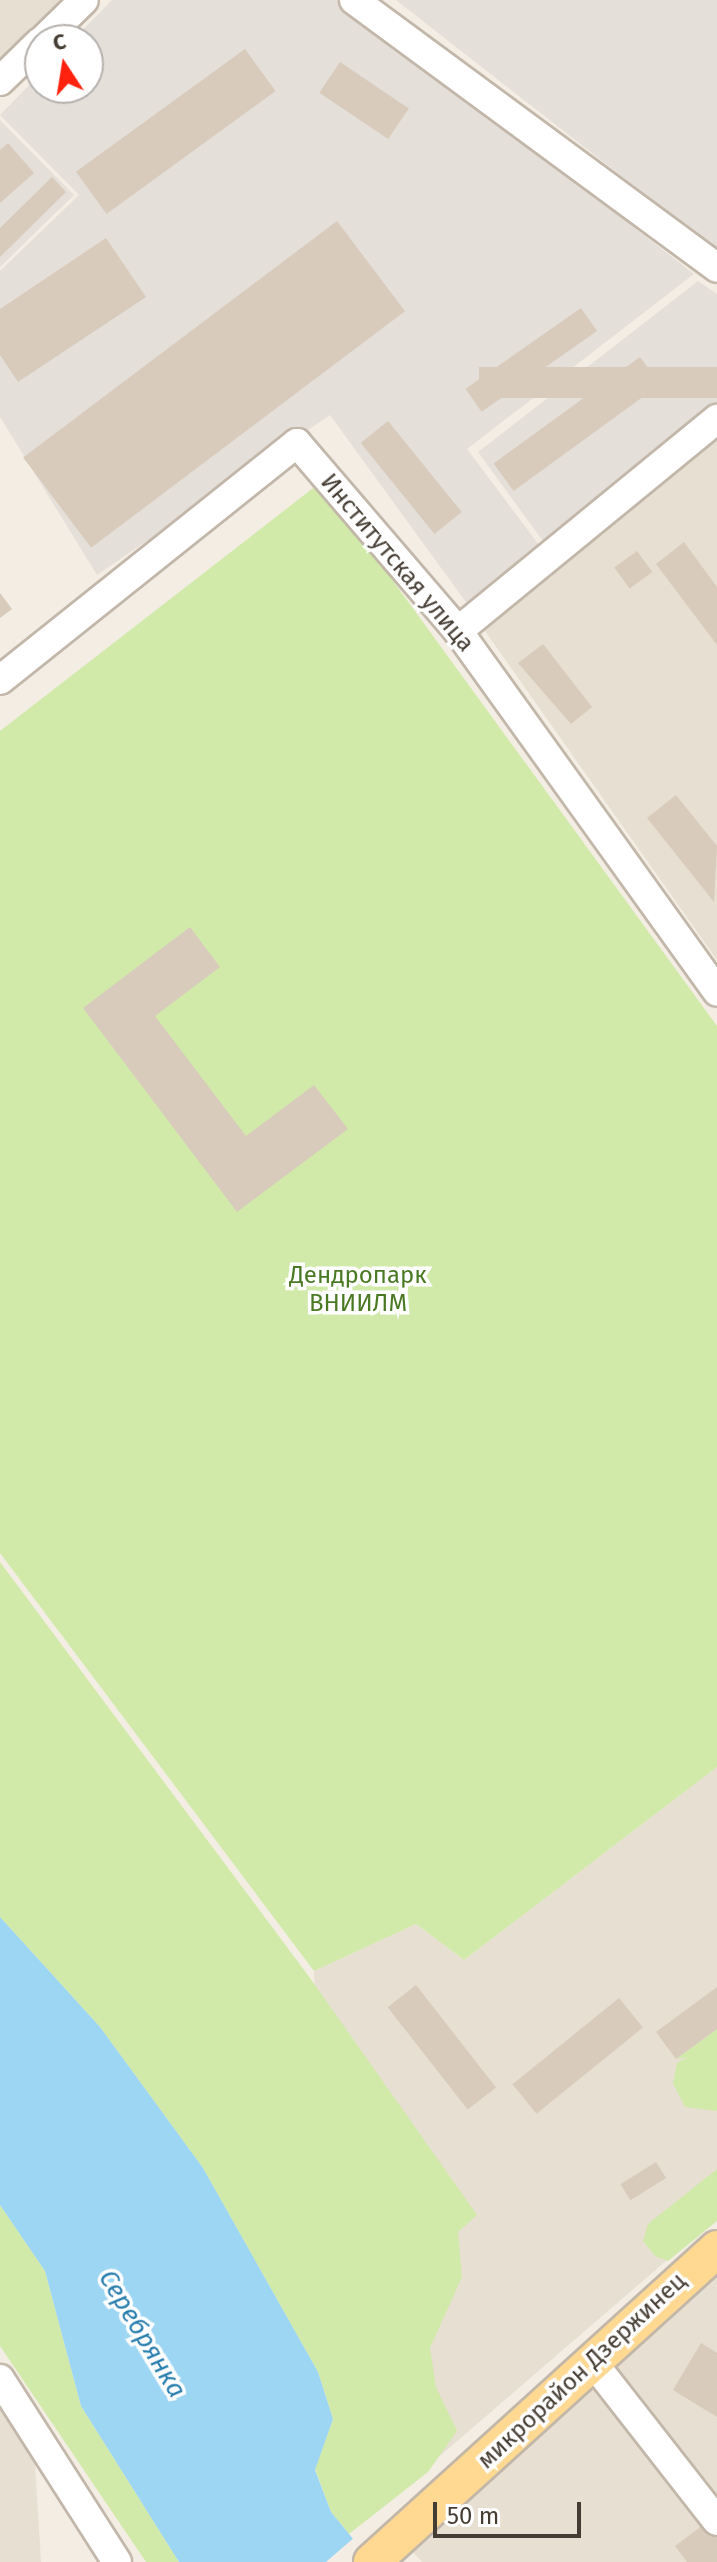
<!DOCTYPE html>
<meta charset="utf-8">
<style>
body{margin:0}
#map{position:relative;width:717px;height:2562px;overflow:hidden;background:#f3ede4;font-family:"Fira Sans",sans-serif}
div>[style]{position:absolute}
.residential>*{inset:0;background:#e7dfd1}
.industrial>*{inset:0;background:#e5dfd9}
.green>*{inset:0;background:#d1eaaa}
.water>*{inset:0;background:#9cd6f3}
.pier>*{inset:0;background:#f3ede4}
.building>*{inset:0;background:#d8cbbc;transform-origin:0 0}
.roads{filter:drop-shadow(2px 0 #c2b7a9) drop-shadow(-2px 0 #c2b7a9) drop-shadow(0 2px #c2b7a9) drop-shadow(0 -2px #c2b7a9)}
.minor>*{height:28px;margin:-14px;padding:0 14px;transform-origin:14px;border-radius:14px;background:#fff}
.major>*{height:36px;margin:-18px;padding:0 18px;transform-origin:18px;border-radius:18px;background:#ffd891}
span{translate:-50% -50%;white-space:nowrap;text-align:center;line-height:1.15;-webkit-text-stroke:7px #fff;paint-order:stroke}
.street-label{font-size:24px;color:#453d33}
.park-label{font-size:24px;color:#4a7924}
.water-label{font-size:26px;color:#277dad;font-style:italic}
.north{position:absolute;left:24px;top:24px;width:80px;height:80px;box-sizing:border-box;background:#fff;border:2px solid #b5b1ad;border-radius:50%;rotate:348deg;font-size:22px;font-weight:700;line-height:32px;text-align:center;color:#453d33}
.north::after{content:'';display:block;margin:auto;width:28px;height:36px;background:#ff220f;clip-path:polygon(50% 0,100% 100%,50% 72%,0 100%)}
.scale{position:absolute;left:433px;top:2502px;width:148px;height:36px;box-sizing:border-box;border:4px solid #453d33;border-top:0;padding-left:10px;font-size:24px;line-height:28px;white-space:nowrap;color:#453d33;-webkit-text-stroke:6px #fff;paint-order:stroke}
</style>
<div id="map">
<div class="residential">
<i style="clip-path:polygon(0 0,65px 0,0 62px)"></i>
<i style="clip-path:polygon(717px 427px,717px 960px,480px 624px)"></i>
<i style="clip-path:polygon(717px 1767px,717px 2217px,383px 2505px,337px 2434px,314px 1971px,416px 1924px,464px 1960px)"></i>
<i style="clip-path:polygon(717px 2275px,717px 2562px,422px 2562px,412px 2551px)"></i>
<i style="clip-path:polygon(0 2388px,35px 2463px,41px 2562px,0 2562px)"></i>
</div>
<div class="industrial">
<i style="clip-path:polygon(112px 0,341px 0,694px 274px,467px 449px,542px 549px,468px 605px,330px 415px,97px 575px,0 417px,0 271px,79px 195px,0 115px,40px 74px,40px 88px,88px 88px,88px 40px,73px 40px)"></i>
<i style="clip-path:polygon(396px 0,717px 0,717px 251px)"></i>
<i style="clip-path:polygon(0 120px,74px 195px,0 267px)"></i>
<i style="clip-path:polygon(698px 281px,717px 294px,717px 406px,545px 544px,478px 452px)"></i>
</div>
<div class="green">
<i style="clip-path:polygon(321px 482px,717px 1026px,717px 1767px,464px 1960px,416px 1924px,314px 1971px,0 1553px,0 731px)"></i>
<i style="clip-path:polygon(0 1562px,310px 1978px,477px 2215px,458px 2232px,462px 2277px,430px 2348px,436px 2387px,457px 2431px,428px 2472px,349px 2534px,331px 2512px,315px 2469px,333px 2419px,318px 2372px,203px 2168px,100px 2027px,0 1917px)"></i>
<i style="clip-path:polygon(717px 2029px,717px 2111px,685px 2107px,673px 2083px,677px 2063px,687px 2057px,676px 2059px)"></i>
<i style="clip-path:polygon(717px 2169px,717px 2221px,668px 2261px,655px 2256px,643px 2241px,648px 2224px)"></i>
<i style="clip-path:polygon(0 2205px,45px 2271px,81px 2406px,179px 2562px,146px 2562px,0 2346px)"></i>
</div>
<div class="water">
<i style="clip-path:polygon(0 1917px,100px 2027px,203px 2168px,318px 2372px,333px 2419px,315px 2470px,331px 2512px,372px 2562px,179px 2562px,81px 2406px,45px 2271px,0 2205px)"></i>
</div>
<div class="pier">
<i style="clip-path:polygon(356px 2536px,376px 2562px,326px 2562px)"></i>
</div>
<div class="building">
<i style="left:245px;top:49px;width:52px;height:209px;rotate:54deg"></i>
<i style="left:340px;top:62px;width:83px;height:37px;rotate:34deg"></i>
<i style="clip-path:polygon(8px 143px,34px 173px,0 203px,0 150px)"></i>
<i style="clip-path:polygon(52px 177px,66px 192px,0 257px,0 228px)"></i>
<i style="left:337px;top:221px;width:113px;height:393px;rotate:53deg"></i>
<i style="clip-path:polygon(106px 238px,146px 297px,18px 382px,0 355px,0 309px)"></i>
<i style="left:581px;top:308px;width:28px;height:141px;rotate:55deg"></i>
<i style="left:640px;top:357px;width:34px;height:181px;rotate:54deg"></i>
<i style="left:717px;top:367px;width:31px;height:238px;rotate:90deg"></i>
<i style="left:388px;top:421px;width:117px;height:35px;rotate:51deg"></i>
<i style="clip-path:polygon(684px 542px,717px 587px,717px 645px,656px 564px)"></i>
<i style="left:637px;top:551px;width:26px;height:28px;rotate:54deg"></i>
<i style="clip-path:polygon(0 593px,12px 609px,0 618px)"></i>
<i style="clip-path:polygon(543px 644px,592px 707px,571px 724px,518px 663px)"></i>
<i style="clip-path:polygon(676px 795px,717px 846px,714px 902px,647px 818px)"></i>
<i style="clip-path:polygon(190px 927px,220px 967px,155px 1016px,246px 1136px,314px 1085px,348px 1129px,237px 1212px,83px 1008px)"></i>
<i style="left:416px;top:1985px;width:130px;height:36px;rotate:52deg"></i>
<i style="clip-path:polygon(717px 1987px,717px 2029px,676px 2059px,656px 2032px)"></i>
<i style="left:619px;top:1998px;width:38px;height:137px;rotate:51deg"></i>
<i style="left:656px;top:2162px;width:19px;height:42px;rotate:58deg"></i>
<i style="clip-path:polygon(701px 2343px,717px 2353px,717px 2417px,673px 2390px)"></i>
<i style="clip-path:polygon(707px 2522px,717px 2535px,717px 2562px,687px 2562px,675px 2546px)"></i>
</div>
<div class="roads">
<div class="minor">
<i style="left:354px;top:0;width:451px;rotate:36.4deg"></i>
<i style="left:43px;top:40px;width:57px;rotate:-44.3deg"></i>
<i style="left:0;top:81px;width:56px;rotate:-44.3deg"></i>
<i style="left:458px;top:631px;width:335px;rotate:-39.3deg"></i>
<i style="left:0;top:680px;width:380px;rotate:-38.6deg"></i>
<i style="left:297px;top:443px;width:248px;rotate:49.4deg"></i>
<i style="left:458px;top:631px;width:444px;rotate:54.3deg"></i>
<i style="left:591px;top:2360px;width:204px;rotate:52deg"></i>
<i style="left:0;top:2379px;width:217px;rotate:57.4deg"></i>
</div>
<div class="major">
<i style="left:372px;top:2562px;width:466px;rotate:-42.2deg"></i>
</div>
</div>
<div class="street-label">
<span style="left:397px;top:563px;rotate:50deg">Институтская улица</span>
<span style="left:582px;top:2371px;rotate:-43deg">микрорайон Дзержинец</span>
</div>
<div class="park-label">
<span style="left:358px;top:1290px">Дендропарк<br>ВНИИЛМ</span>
</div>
<div class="water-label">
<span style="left:142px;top:2334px;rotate:59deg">Серебрянка</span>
</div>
<div class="north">С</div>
<div class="scale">50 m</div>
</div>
